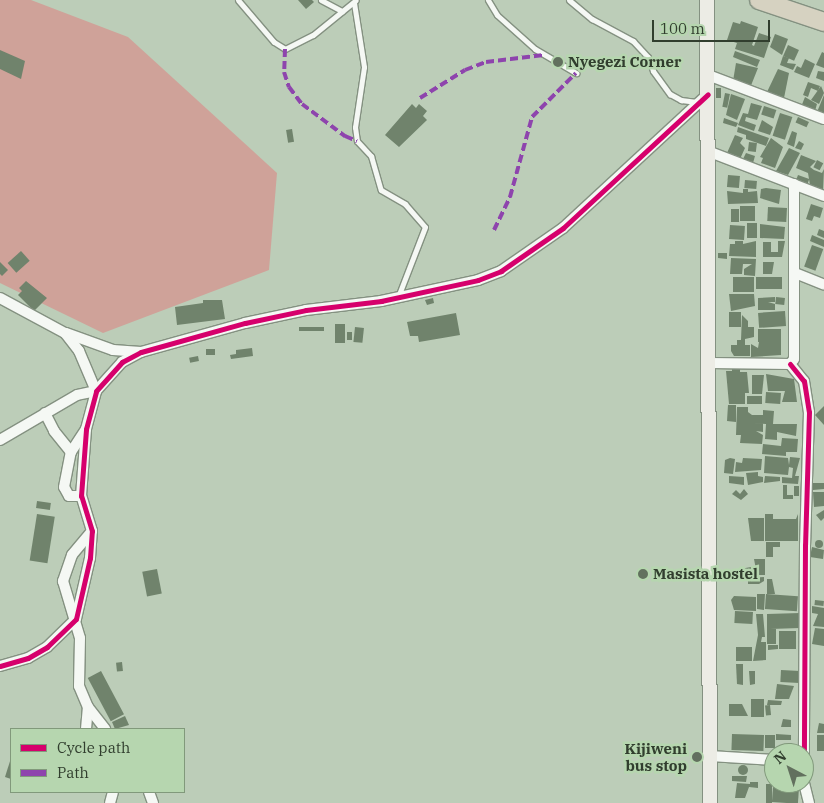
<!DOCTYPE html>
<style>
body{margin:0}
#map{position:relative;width:824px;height:803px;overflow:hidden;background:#bccdb8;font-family:"IBM Plex Serif",serif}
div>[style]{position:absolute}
.forest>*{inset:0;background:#cfa299}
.building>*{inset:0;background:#70836c;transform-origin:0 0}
.round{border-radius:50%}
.roads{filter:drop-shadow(1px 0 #849181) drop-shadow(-1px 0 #849181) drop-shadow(0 1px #849181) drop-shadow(0 -1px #849181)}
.lane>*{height:5px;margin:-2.5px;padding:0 2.5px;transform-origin:2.5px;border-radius:2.5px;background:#f5f8f4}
.street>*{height:10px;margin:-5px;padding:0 5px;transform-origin:5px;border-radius:5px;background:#f5f8f4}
.secondary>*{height:14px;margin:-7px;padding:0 7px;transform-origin:7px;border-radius:7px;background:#ecece5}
.highway>*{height:18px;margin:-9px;padding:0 9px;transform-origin:9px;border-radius:9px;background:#d6d2c1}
.quiet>*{height:4px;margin-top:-2px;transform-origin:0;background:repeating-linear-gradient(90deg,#8e44ad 0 8px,transparent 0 12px)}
.cycleway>*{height:5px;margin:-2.5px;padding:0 2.5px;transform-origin:2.5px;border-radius:2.5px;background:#d6006c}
.dots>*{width:14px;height:14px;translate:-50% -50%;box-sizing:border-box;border:2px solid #b6d6af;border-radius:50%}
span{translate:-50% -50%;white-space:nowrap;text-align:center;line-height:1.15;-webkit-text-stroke:5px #b6d6af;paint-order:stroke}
.poi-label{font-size:15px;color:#313e2e;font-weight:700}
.left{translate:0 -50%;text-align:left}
.right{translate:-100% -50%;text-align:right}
.legend{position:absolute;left:10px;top:728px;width:175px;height:65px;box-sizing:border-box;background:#b6d6af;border:1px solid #81997b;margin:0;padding:6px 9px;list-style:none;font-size:15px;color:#313e2e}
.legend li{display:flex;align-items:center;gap:10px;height:25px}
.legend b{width:25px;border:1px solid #81997b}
.north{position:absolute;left:764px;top:743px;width:50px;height:50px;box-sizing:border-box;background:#b6d6af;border:1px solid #81997b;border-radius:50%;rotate:320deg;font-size:14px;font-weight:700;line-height:20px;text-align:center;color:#313e2e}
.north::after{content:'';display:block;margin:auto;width:18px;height:22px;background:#62705e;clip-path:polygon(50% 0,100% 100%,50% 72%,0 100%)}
.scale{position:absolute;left:652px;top:20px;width:118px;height:22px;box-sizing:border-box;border:2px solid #313e2e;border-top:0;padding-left:6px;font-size:15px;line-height:18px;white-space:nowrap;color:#313e2e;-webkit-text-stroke:4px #b6d6af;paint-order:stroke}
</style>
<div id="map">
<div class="forest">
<i style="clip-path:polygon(0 0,31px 0,128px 37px,277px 173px,269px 270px,103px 333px,0 283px)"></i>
</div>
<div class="building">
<i style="clip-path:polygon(298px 0,312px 0,314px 2px,306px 9px)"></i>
<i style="clip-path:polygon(741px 21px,758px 27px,752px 45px,754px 46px,759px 33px,771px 37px,764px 58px,735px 49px,737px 43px,727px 40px,733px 22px,740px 24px)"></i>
<i style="clip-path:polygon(775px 34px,788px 39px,782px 55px,770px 47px)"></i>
<i style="left:788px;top:45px;width:12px;height:12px;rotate:24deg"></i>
<i style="clip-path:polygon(0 50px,25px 61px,21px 79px,0 69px)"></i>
<i style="clip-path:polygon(735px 51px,760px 60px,757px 67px,733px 57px)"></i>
<i style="clip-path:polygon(822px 52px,824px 53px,824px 68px,816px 65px)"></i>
<i style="clip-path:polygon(783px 56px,789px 58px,787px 63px,796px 64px,793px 70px,780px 65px)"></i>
<i style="clip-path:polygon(805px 59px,815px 64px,809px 78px,794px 72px,797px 66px,801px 68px)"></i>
<i style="clip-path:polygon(736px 63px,758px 68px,750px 88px,733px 81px)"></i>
<i style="clip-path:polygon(778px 69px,789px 73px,784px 98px,767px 92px)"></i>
<i style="clip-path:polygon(818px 71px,824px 72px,824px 81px,816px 78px)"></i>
<i style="clip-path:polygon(808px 82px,820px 86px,818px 91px,811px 88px,808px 97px,803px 95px)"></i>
<i style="clip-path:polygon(821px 86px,824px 93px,819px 104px,811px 100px)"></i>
<i style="left:716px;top:88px;width:5px;height:10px"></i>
<i style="left:725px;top:93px;width:5px;height:14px;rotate:11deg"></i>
<i style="clip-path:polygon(731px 94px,745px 99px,737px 120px,726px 115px)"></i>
<i style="clip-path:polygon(824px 95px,824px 115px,817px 112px)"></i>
<i style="clip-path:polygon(805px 97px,817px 104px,815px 111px,801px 107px)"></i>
<i style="clip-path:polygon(751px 103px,762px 106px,757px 120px,746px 117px,745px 121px,756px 125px,754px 131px,738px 125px,743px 113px,748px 114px)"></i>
<i style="clip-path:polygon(412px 104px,416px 108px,419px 104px,427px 111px,423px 116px,427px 120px,399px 147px,385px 135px)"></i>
<i style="left:764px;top:106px;width:13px;height:9px;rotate:18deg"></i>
<i style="left:780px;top:113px;width:13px;height:24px;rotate:18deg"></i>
<i style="left:798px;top:117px;width:12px;height:6px;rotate:24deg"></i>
<i style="clip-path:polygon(724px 118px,738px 123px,736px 127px,723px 123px)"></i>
<i style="clip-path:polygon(762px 120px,773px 127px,770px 135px,758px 131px)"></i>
<i style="clip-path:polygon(738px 127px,769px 138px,766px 146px,746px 139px,746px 135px,737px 132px)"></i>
<i style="left:292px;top:129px;width:13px;height:6px;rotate:81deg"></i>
<i style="clip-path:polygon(792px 131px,797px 133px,794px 147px,787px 144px)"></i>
<i style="clip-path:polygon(735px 135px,743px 138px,740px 143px,745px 148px,740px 159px,727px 153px)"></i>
<i style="clip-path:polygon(771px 138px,783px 147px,775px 168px,761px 163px,763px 158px,760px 157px)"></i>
<i style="clip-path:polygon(799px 141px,804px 144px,801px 150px,795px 148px)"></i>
<i style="left:749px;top:142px;width:8px;height:9px;rotate:7deg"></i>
<i style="clip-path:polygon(789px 148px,800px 153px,788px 175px,776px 171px)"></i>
<i style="clip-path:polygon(746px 153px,755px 156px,753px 163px,743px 159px)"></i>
<i style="clip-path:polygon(801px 155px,816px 161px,810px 167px,814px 170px,822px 173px,824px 169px,823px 191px,810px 185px,808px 173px,796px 168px)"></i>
<i style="left:817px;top:160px;width:7px;height:8px;rotate:27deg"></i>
<i style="left:728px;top:175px;width:12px;height:12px;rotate:5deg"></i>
<i style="left:798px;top:175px;width:12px;height:7px;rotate:20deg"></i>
<i style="left:745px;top:180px;width:12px;height:8px;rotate:5deg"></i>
<i style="clip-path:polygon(766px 188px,781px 190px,779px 204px,760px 198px,761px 189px)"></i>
<i style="clip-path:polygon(743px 189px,748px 189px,748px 192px,757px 191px,758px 203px,728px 204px,727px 191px,743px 193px)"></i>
<i style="clip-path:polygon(811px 204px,823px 208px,820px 218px,814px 216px,812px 221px,806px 219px)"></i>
<i style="left:740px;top:206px;width:15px;height:15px"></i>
<i style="left:768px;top:207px;width:19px;height:14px;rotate:3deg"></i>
<i style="left:731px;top:209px;width:8px;height:13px"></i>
<i style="left:747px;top:223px;width:10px;height:15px"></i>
<i style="clip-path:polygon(760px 224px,785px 227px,784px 239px,760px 238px)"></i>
<i style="left:730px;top:225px;width:15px;height:14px;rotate:4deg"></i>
<i style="clip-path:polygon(819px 229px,824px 231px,824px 238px,817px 235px)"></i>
<i style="clip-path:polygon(812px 235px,824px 240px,824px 247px,810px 241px)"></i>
<i style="clip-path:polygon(735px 241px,743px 241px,743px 244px,756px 241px,756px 257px,729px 256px,730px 244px,735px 244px)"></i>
<i style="clip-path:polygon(778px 241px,785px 241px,782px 257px,763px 257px,763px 242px,771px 242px,771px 252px,778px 252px)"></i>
<i style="left:812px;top:245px;width:12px;height:23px;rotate:20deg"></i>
<i style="left:21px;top:251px;width:13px;height:18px;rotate:48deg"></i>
<i style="clip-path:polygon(718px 253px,727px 253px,727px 259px,718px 258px)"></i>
<i style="clip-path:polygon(731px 258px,756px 259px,755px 276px,744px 275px,744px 269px,752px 264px,743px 264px,742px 274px,730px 274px)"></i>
<i style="clip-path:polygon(0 262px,8px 270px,2px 276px,0 274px)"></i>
<i style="clip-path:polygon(763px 262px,774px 262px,772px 274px,763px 274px)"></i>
<i style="left:733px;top:277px;width:21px;height:15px"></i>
<i style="left:756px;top:277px;width:26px;height:12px"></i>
<i style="clip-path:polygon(26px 281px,47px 298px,34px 311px,18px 295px,22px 291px,19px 288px)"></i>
<i style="clip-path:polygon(729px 294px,754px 294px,755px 306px,731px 311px)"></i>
<i style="clip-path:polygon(775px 297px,775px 302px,768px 302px,775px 304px,775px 310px,758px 310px,758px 298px)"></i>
<i style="left:776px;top:297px;width:9px;height:7px;rotate:6deg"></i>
<i style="clip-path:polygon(433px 298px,434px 303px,427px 305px,425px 300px)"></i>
<i style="clip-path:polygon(203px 300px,222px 300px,225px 319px,177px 325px,175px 307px,203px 303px)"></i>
<i style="left:785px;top:311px;width:15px;height:27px;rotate:86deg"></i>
<i style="left:729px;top:312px;width:12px;height:15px"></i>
<i style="clip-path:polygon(456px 313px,460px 335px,419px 342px,418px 336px,410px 336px,407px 322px)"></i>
<i style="clip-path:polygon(742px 315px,748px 321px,748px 327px,754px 327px,754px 337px,745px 339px,745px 345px,750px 345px,750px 356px,734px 356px,731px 351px,731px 345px,737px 345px,737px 340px,741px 340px)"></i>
<i style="left:335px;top:324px;width:10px;height:19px"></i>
<i style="left:324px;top:327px;width:4px;height:25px;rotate:90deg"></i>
<i style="left:355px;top:327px;width:9px;height:15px;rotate:6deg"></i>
<i style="clip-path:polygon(758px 329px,781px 329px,781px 355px,751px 357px,751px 344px,758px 348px,759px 342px,768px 342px,758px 342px)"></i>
<i style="left:347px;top:332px;width:5px;height:8px"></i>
<i style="clip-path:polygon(252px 348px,253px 356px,231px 359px,230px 355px,236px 354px,236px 350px)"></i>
<i style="left:215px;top:349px;width:6px;height:9px;rotate:90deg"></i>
<i style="left:198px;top:356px;width:5px;height:9px;rotate:79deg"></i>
<i style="clip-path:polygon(732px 366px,740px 366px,740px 372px,747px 372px,749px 393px,745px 393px,745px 404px,729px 404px,726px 371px,732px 371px)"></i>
<i style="clip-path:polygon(766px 374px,794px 379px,797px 402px,782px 402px,785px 391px,768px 391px)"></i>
<i style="clip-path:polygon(752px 375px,764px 375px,762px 394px,752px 394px)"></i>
<i style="left:766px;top:392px;width:15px;height:11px;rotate:4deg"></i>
<i style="left:747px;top:396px;width:15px;height:8px"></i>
<i style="clip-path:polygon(728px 405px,736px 405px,736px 422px,727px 421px)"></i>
<i style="clip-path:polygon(824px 406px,824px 425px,815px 415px)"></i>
<i style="clip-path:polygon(737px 407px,748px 407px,748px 412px,752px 415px,763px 415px,763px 410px,774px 411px,773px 424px,797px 424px,796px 436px,777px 432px,777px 440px,765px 439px,766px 424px,745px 423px,763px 424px,763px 432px,756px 431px,763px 435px,762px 444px,740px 443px,741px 435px,736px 435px)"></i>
<i style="clip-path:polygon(782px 438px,798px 439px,797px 452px,786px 452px,786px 456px,762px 454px,763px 444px,781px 446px)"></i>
<i style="clip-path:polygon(765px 456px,788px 458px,789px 465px,790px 457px,800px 458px,795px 476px,799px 476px,798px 484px,782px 483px,782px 477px,792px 478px,793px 468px,789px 467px,788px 475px,764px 473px)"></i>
<i style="clip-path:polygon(730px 458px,735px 459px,733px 474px,724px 473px,725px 460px)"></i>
<i style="clip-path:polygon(743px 458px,762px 459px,761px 470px,735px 472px,736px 462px,742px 463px)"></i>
<i style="clip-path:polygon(758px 472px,758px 476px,763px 477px,763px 482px,748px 485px,746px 473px)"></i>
<i style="clip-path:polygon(729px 476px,744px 477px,744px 485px,729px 483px)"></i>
<i style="clip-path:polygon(765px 476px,780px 477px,780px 481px,764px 483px)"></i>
<i style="clip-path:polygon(813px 483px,824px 483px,824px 489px,813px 490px)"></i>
<i style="clip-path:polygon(783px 485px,787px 485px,787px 495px,793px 495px,793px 499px,783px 499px)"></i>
<i style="left:794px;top:486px;width:5px;height:10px"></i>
<i style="clip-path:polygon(744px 489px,748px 494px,741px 500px,732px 494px,736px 490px,740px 494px)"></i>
<i style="clip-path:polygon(813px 492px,824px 492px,824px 506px,814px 507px)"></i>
<i style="left:37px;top:501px;width:14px;height:7px;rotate:8deg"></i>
<i style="clip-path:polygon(824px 510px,824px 518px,821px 521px,816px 515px)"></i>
<i style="left:37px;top:514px;width:18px;height:47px;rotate:9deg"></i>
<i style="clip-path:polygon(765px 514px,773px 514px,773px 519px,796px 519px,798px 514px,798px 541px,765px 541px)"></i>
<i style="clip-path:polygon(748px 518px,764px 518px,764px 541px,751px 541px)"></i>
<i class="round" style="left:815px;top:540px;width:8px;height:8px"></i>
<i style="clip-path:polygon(766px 542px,780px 542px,780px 547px,773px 547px,773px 557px,766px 557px)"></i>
<i style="clip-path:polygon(812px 547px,824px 550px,823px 559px,810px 557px)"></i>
<i style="clip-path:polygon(754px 559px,765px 559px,765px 575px,757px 575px)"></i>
<i style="clip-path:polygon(751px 567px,756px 567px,756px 575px,740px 575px,740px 569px)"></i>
<i style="left:157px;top:569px;width:25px;height:15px;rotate:79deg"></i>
<i style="clip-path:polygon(764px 577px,764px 581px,759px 584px,748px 584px,748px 578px)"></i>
<i style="clip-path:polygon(767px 579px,772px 579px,775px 594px,767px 594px)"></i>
<i style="clip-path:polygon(757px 594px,765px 594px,764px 610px,757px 609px)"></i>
<i style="left:766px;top:594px;width:32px;height:15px;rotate:4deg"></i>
<i style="clip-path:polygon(734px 596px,756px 597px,756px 611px,734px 610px,731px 600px)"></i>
<i style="left:815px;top:600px;width:9px;height:5px;rotate:6deg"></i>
<i style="clip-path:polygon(812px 606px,824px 608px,824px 627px,813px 626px,818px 614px,812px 613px)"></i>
<i style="left:735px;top:611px;width:18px;height:12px;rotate:3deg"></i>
<i style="clip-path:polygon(800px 613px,800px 628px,770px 629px,776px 629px,776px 644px,767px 644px,767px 614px)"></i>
<i style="clip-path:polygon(756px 614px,763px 614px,765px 637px,762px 637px,761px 642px,766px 642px,766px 660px,753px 661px,758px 635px)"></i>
<i style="clip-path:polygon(815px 628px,824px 629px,824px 646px,812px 644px)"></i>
<i style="left:779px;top:631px;width:17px;height:18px"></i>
<i style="clip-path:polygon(768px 645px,778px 645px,778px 649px,768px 650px)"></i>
<i style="left:736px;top:647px;width:16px;height:14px"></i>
<i style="left:122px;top:662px;width:9px;height:6px;rotate:84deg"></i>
<i style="clip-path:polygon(736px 664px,743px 664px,743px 685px,737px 684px)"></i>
<i style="left:781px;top:670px;width:19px;height:12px;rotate:3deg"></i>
<i style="left:101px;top:671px;width:49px;height:15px;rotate:62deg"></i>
<i style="clip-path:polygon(749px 671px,755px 671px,755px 684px,750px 685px)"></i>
<i style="clip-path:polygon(777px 684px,794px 686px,789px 699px,775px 699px)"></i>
<i style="left:751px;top:699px;width:13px;height:18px"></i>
<i style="clip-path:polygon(768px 700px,782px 701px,781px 705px,767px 705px)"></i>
<i style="clip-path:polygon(729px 704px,742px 704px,748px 716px,729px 716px)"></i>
<i style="left:770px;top:705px;width:10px;height:5px;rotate:84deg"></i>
<i style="clip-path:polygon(125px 716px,129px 725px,115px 729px,112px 722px)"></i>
<i style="clip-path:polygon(783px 719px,791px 720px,791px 727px,781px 727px)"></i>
<i style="clip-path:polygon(819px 723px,824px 724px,824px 733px,817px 733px)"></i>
<i style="left:732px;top:734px;width:32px;height:16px;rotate:2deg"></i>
<i style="clip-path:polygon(776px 734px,791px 735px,791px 740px,776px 740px)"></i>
<i style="left:765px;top:735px;width:10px;height:13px"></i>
<i style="left:817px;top:735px;width:7px;height:16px"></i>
<i style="clip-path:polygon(11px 758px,11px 779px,5px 777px)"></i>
<i class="round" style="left:738px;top:765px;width:10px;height:10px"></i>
<i style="clip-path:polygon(732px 776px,747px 776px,746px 782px,732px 781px)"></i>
<i style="clip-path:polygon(750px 782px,758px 782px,758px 788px,749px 787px,745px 798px,735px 798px,737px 783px,750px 784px)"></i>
<i style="left:766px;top:784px;width:6px;height:19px"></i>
<i style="left:773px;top:787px;width:26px;height:15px;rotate:4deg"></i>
</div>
<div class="roads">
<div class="lane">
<i style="left:238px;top:0;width:55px;rotate:49.4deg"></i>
<i style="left:274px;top:42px;width:13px;rotate:32deg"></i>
<i style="left:285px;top:49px;width:31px;rotate:-27deg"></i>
<i style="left:313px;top:35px;width:55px;rotate:-39.1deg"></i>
<i style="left:321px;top:0;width:24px;rotate:28deg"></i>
<i style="left:488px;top:0;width:17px;rotate:59deg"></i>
<i style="left:497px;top:15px;width:51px;rotate:41.8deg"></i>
<i style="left:535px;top:49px;width:48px;rotate:30.3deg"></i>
<i style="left:569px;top:0;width:30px;rotate:40deg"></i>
<i style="left:592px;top:19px;width:47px;rotate:28.2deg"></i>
<i style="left:633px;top:41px;width:22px;rotate:47deg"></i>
<i style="left:648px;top:57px;width:15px;rotate:70deg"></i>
<i style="left:653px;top:71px;width:29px;rotate:54deg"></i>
<i style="left:670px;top:94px;width:13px;rotate:29deg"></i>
<i style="left:681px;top:100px;width:16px;rotate:7deg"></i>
<i style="left:354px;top:3px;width:65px;rotate:81.1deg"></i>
<i style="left:364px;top:67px;width:61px;rotate:98.5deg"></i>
<i style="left:355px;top:127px;width:14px;rotate:82deg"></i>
<i style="left:357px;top:141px;width:21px;rotate:47deg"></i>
<i style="left:371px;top:156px;width:35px;rotate:74deg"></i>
<i style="left:381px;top:190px;width:28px;rotate:30deg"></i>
<i style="left:405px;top:204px;width:30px;rotate:49deg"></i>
<i style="left:425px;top:227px;width:75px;rotate:111.1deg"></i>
</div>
<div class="street">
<i style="left:708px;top:75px;width:124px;rotate:20.8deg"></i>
<i style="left:710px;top:152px;width:122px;rotate:21.1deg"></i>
<i style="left:795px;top:273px;width:31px;rotate:22deg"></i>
<i style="left:0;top:298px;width:74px;rotate:28.3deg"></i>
<i style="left:65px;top:333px;width:23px;rotate:52deg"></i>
<i style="left:79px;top:351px;width:43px;rotate:67deg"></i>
<i style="left:96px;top:391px;width:19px;rotate:168deg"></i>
<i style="left:77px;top:395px;width:89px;rotate:149.7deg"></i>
<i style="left:66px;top:333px;width:50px;rotate:19.9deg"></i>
<i style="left:113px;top:350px;width:28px;rotate:4deg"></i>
<i style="left:710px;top:363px;width:80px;rotate:0.7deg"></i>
<i style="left:790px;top:364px;width:6px;rotate:-51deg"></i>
<i style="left:794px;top:359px;width:175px;rotate:-90deg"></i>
<i style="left:790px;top:364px;width:22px;rotate:51deg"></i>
<i style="left:804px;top:381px;width:31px;rotate:81deg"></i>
<i style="left:809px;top:412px;width:133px;rotate:91.7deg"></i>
<i style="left:805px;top:545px;width:212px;rotate:90.3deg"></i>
<i style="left:45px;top:413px;width:20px;rotate:63deg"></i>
<i style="left:54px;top:431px;width:27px;rotate:51deg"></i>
<i style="left:81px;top:496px;width:12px;rotate:180deg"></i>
<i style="left:69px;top:496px;width:10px;rotate:-119deg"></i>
<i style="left:64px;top:487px;width:36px;rotate:-79deg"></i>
<i style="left:71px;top:452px;width:27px;rotate:-57deg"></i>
<i style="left:92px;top:531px;width:31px;rotate:130deg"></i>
<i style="left:72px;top:555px;width:28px;rotate:109deg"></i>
<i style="left:63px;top:581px;width:59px;rotate:73.4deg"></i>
<i style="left:80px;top:638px;width:48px;rotate:91.2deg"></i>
<i style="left:79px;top:686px;width:23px;rotate:67deg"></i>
<i style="left:88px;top:707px;width:28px;rotate:52deg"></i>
<i style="left:0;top:666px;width:29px;rotate:-16deg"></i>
<i style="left:28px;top:658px;width:22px;rotate:-30deg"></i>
<i style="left:47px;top:647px;width:40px;rotate:-44deg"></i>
<i style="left:76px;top:619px;width:63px;rotate:-77.1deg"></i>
<i style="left:90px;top:558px;width:27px;rotate:-86deg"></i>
<i style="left:92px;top:531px;width:37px;rotate:-107deg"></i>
<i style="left:81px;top:496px;width:67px;rotate:-85.7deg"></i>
<i style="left:86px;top:429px;width:39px;rotate:-75deg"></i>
<i style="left:96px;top:391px;width:39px;rotate:-48deg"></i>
<i style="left:122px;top:362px;width:21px;rotate:-28deg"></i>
<i style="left:141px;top:352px;width:108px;rotate:-15.6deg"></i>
<i style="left:245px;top:323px;width:62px;rotate:-12deg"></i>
<i style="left:306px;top:310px;width:76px;rotate:-6.8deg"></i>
<i style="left:381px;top:301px;width:99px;rotate:-12.2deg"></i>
<i style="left:478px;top:280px;width:25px;rotate:-21deg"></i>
<i style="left:501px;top:271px;width:75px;rotate:-34.7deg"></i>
<i style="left:563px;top:228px;width:197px;rotate:-42.7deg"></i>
<i style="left:86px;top:729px;width:22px;rotate:-85deg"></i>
<i style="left:710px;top:756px;width:64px;rotate:3.6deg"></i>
<i style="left:804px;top:783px;width:21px;rotate:76deg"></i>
<i style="left:149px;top:792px;width:12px;rotate:70deg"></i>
<i style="left:110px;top:803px;width:11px;rotate:-75deg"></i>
</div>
<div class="secondary">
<i style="left:707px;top:0;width:803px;rotate:89.79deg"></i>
</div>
<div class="highway">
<i style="left:759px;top:0;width:69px;rotate:18.7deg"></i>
</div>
</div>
<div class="quiet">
<i style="left:285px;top:49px;width:23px;rotate:92deg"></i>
<i style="left:284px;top:72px;width:16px;rotate:72deg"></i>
<i style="left:289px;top:87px;width:21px;rotate:53deg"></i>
<i style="left:302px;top:104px;width:54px;rotate:36.7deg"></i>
<i style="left:345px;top:136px;width:13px;rotate:23deg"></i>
<i style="left:420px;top:98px;width:53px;rotate:-31.9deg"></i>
<i style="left:465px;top:70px;width:22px;rotate:-21deg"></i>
<i style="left:486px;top:62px;width:58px;rotate:-6.9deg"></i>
<i style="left:494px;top:230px;width:37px;rotate:-64deg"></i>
<i style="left:510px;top:197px;width:83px;rotate:-74.6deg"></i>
<i style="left:532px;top:117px;width:62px;rotate:-45deg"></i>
</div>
<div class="cycleway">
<i style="left:790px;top:364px;width:22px;rotate:51deg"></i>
<i style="left:804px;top:381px;width:31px;rotate:81deg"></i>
<i style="left:809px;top:412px;width:133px;rotate:91.7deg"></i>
<i style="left:805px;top:545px;width:212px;rotate:90.3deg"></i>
<i style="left:0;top:666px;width:29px;rotate:-16deg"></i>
<i style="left:28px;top:658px;width:22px;rotate:-30deg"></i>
<i style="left:47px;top:647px;width:40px;rotate:-44deg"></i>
<i style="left:76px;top:619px;width:63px;rotate:-77.1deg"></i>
<i style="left:90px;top:558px;width:27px;rotate:-86deg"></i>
<i style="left:92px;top:531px;width:37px;rotate:-107deg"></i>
<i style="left:81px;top:496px;width:67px;rotate:-85.7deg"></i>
<i style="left:86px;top:429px;width:39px;rotate:-75deg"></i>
<i style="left:96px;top:391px;width:39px;rotate:-48deg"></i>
<i style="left:122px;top:362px;width:21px;rotate:-28deg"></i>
<i style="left:141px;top:352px;width:108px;rotate:-15.6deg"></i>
<i style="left:245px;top:323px;width:62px;rotate:-12deg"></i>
<i style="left:306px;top:310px;width:76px;rotate:-6.8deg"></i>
<i style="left:381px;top:301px;width:99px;rotate:-12.2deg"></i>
<i style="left:478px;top:280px;width:25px;rotate:-21deg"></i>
<i style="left:501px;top:271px;width:75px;rotate:-34.7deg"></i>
<i style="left:563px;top:228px;width:197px;rotate:-42.7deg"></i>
</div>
<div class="dots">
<i style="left:558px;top:62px;background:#62705e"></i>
<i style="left:643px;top:574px;background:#62705e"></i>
<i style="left:697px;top:757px;background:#62705e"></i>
</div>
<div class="poi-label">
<span class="left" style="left:568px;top:62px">Nyegezi Corner</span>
<span class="left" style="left:653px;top:574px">Masista hostel</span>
<span class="right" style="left:687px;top:757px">Kijiweni<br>bus stop</span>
</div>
<ul class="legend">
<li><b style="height:6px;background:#d6006c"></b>Cycle path</li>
<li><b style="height:6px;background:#8e44ad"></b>Path</li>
</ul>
<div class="north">N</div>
<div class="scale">100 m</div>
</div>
